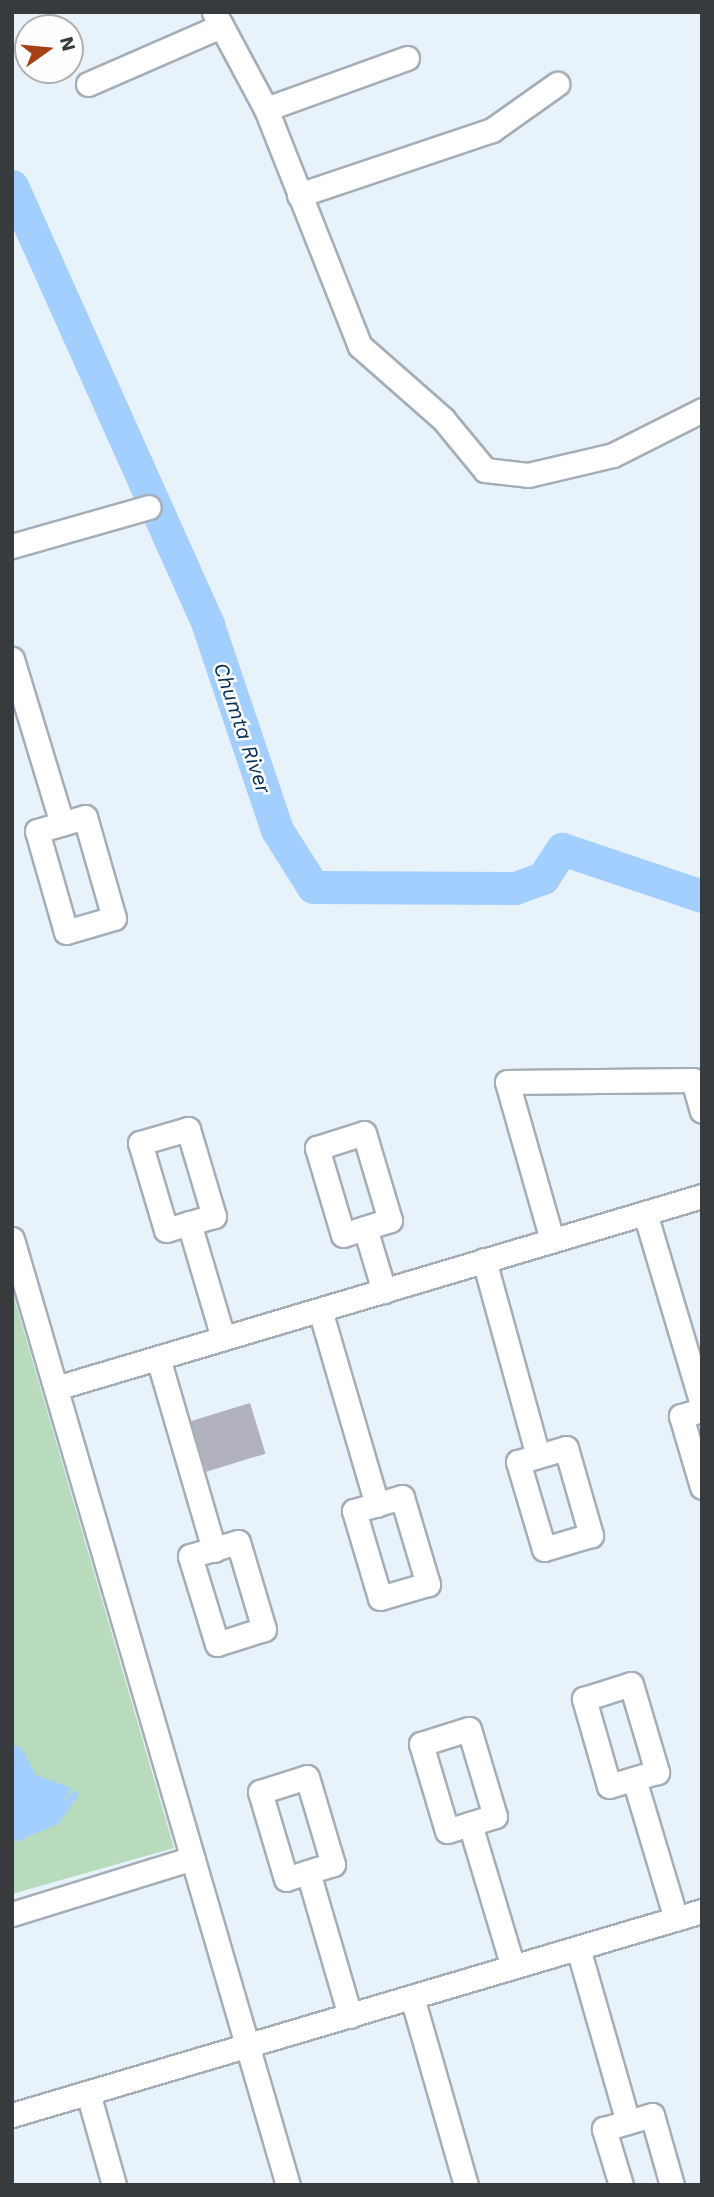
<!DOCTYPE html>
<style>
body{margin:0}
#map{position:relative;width:714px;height:2197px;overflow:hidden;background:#e8f2fa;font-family:"Work Sans",sans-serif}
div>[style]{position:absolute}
.green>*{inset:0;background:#b9dbbd}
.water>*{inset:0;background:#a3cffe}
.river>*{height:33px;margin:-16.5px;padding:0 16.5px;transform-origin:16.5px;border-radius:16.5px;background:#a3cffe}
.building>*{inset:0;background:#b1b2bd;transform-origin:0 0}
.roads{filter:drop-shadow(2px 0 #a5aeb6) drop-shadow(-2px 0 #a5aeb6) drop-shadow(0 2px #a5aeb6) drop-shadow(0 -2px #a5aeb6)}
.minor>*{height:23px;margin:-11.5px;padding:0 11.5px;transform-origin:11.5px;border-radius:11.5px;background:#fff}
span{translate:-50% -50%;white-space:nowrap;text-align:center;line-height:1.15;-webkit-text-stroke:5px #fdfdfd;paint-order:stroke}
.water-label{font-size:21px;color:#002e57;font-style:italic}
.frame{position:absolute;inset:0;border:14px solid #373b3e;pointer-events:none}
.north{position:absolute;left:14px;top:14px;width:70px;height:70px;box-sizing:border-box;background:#fdfdfd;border:2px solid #aeafb1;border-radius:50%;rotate:75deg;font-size:19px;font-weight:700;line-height:28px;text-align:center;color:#373b3e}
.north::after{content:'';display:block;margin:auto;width:24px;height:32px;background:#a64016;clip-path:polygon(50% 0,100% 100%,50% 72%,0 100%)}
</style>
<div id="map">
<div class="green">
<i style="clip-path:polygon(12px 1290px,174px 1848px,12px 1894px)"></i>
</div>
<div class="water">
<i style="clip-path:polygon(12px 1745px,21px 1747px,36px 1775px,72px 1788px,61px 1803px,75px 1790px,79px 1795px,58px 1824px,19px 1841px,12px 1841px)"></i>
</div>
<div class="river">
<i style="left:12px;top:186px;width:481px;rotate:65.9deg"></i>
<i style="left:208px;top:625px;width:216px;rotate:71.4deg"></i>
<i style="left:277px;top:830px;width:67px;rotate:57.7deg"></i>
<i style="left:313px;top:887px;width:202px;rotate:0.3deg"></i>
<i style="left:515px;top:888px;width:30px;rotate:-20deg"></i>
<i style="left:543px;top:878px;width:35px;rotate:-57deg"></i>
<i style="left:562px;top:849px;width:148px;rotate:18.6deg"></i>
</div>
<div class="building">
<i style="left:250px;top:1403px;width:53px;height:62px;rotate:73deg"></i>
</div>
<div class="roads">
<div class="minor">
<i style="left:214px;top:12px;width:110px;rotate:61.8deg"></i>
<i style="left:266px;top:109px;width:255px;rotate:68.4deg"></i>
<i style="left:360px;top:346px;width:111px;rotate:41.3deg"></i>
<i style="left:443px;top:419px;width:66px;rotate:50.5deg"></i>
<i style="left:485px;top:470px;width:43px;rotate:6.6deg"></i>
<i style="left:528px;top:475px;width:87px;rotate:-13.2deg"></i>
<i style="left:613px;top:455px;width:100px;rotate:-26.8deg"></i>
<i style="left:88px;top:84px;width:145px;rotate:-23.6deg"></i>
<i style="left:266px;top:109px;width:150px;rotate:-19.9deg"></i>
<i style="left:299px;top:195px;width:204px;rotate:-18.6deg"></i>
<i style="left:492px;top:130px;width:80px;rotate:-35.3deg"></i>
<i style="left:12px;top:546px;width:142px;rotate:-15.9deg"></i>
<i style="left:12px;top:659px;width:172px;rotate:73.1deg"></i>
<i style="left:85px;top:817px;width:105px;rotate:74deg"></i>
<i style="left:114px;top:918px;width:50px;rotate:163.7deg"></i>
<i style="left:66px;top:932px;width:105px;rotate:-106deg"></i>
<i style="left:37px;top:831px;width:50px;rotate:-16.3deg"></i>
<i style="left:188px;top:1129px;width:91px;rotate:73.4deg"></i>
<i style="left:214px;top:1216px;width:50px;rotate:163.7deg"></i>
<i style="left:166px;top:1230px;width:91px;rotate:-106.6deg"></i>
<i style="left:140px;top:1143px;width:50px;rotate:-16.3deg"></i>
<i style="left:364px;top:1133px;width:91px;rotate:73.4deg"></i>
<i style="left:390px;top:1220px;width:49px;rotate:162.3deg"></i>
<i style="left:343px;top:1235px;width:91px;rotate:-106.6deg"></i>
<i style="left:317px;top:1148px;width:49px;rotate:-17.7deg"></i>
<i style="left:645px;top:1213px;width:199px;rotate:73.4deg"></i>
<i style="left:189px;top:1223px;width:120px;rotate:73.5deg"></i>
<i style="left:365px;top:1228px;width:66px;rotate:73.2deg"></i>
<i style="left:12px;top:1239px;width:985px;rotate:73.74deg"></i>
<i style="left:552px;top:1240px;width:164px;rotate:-105.9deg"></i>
<i style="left:507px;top:1082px;width:186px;rotate:-0.6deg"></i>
<i style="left:693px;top:1080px;width:32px;rotate:74deg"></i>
<i style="left:484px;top:1260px;width:203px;rotate:74.6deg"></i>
<i style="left:320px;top:1310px;width:203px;rotate:73.7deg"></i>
<i style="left:158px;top:1358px;width:200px;rotate:73.7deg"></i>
<i style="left:56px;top:1388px;width:674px;rotate:-16.55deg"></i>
<i style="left:702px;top:1410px;width:22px;rotate:164deg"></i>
<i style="left:681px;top:1416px;width:74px;rotate:73.5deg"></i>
<i style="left:566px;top:1448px;width:91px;rotate:74deg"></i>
<i style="left:591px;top:1535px;width:49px;rotate:163.4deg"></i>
<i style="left:544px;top:1549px;width:91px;rotate:-106.6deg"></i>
<i style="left:518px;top:1462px;width:50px;rotate:-16.3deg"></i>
<i style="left:402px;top:1497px;width:91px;rotate:73.4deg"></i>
<i style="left:428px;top:1584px;width:50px;rotate:163.7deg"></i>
<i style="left:380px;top:1598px;width:91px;rotate:-106.6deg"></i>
<i style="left:354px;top:1511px;width:50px;rotate:-16.3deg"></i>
<i style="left:238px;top:1542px;width:91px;rotate:73.4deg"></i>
<i style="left:264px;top:1629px;width:49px;rotate:162.3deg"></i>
<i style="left:217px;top:1644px;width:92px;rotate:-107.1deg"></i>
<i style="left:190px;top:1556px;width:50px;rotate:-16.3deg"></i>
<i style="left:631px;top:1684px;width:92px;rotate:73.5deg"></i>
<i style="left:657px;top:1772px;width:50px;rotate:163.7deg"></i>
<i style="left:609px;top:1786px;width:91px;rotate:-106deg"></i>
<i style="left:584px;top:1699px;width:49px;rotate:-17.7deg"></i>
<i style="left:469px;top:1729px;width:91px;rotate:73.4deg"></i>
<i style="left:495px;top:1816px;width:50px;rotate:162.6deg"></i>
<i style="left:447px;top:1831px;width:91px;rotate:-106.6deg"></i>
<i style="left:421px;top:1744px;width:50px;rotate:-17.4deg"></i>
<i style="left:307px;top:1777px;width:91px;rotate:73.4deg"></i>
<i style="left:333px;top:1864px;width:49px;rotate:162.3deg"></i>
<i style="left:286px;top:1879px;width:91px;rotate:-106.6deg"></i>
<i style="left:260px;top:1792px;width:49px;rotate:-17.7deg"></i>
<i style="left:634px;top:1779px;width:146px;rotate:73.3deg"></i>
<i style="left:470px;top:1824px;width:149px;rotate:73.3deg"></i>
<i style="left:308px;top:1872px;width:150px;rotate:73.7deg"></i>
<i style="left:12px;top:1914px;width:189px;rotate:-17.2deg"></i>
<i style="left:578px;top:1948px;width:181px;rotate:74deg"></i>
<i style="left:412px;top:1997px;width:196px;rotate:74deg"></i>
<i style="left:88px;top:2093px;width:96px;rotate:74.2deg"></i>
<i style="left:12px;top:2115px;width:720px;rotate:-16.47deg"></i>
<i style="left:621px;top:2185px;width:59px;rotate:-106.9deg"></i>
<i style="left:604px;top:2129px;width:50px;rotate:-16.3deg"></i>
<i style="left:652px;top:2115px;width:73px;rotate:74.1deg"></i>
</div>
</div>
<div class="water-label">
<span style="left:242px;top:728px;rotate:71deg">Chumta River</span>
</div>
<div class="frame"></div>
<div class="north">N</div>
</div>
